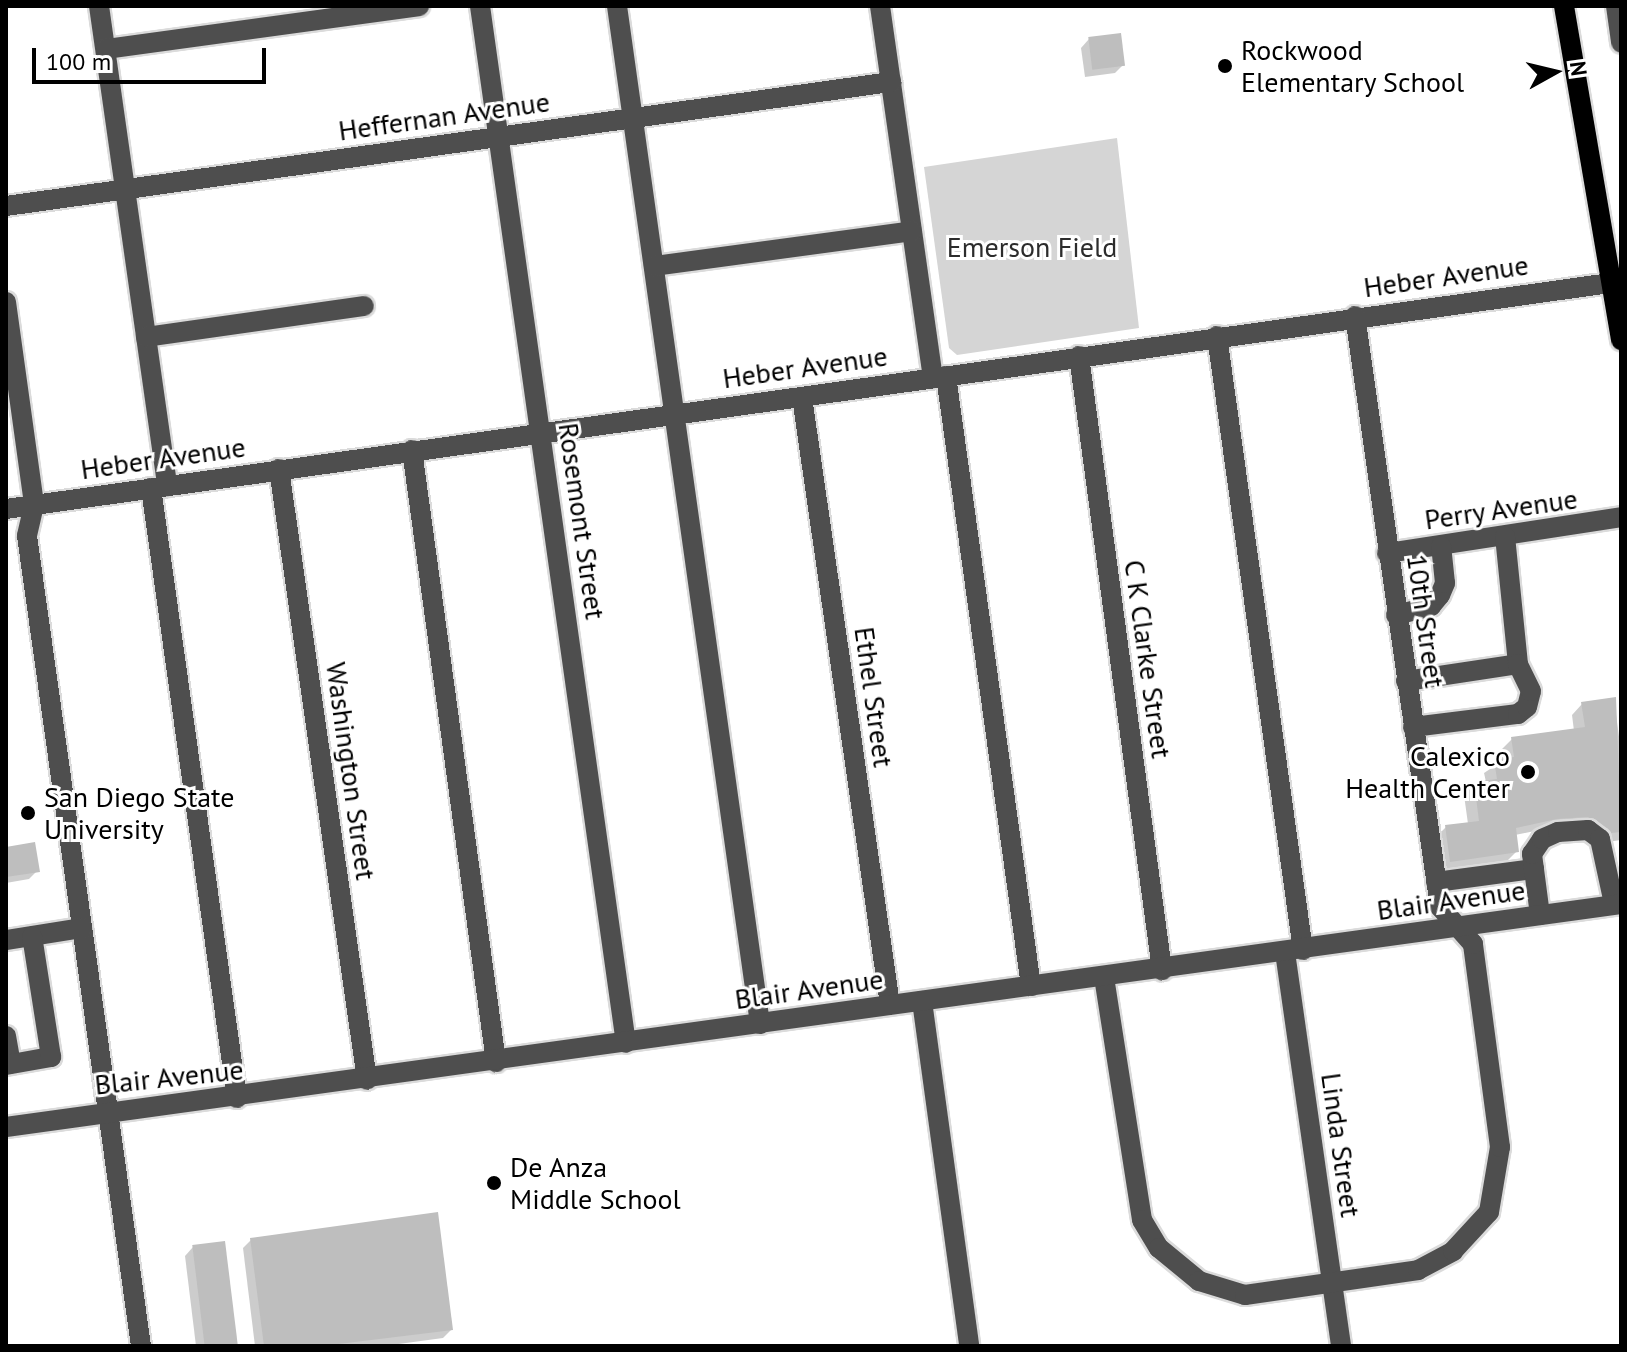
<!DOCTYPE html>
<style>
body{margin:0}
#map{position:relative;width:1627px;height:1352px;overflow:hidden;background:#fff;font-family:"PT Sans",sans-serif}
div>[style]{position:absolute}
.green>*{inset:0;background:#d5d5d5}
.shadow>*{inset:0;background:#0003}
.building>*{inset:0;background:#bebebe;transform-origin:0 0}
.roads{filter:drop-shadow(2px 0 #dbdbdb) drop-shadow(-2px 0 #dbdbdb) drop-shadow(0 2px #dbdbdb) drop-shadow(0 -2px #dbdbdb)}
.minor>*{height:20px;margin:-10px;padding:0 10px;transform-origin:10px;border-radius:10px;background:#4e4e4e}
.major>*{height:20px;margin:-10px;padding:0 10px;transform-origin:10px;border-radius:10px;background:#000}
.dots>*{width:22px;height:22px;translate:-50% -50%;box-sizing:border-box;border:4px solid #fff;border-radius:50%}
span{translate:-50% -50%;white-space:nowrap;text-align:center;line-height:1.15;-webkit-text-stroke:6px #fff;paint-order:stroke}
.poi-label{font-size:28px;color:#000}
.left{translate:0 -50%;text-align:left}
.right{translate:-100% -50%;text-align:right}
.street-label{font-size:28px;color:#000}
.park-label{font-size:28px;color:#2c2c2c}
.frame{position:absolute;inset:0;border:8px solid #000;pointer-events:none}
.north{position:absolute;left:1515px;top:32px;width:80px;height:80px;-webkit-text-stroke:6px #fff;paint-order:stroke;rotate:82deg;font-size:22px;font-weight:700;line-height:32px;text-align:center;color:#000}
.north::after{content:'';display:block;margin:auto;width:28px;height:36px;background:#000;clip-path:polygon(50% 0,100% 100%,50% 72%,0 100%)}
.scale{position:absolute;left:32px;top:48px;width:234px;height:36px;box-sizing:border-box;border:4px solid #000;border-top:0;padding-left:10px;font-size:24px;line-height:28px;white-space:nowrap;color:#000;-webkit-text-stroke:6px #fff;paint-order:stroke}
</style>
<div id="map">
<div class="green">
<i style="clip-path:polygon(1117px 138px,1139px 328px,957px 355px,949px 348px,924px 167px)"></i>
</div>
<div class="shadow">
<i style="clip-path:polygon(1089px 39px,1123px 65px,1115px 73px,1085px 77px,1081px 48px)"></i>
<i style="clip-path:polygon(1614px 700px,1621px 751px,1621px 840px,1600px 843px,1544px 829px,1515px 835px,1517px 851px,1506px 862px,1439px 871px,1435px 838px,1446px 827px,1468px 824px,1464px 795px,1475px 784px,1486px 782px,1484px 773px,1502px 761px,1501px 750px,1512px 739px,1574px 731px,1572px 715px,1582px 704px)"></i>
<i style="clip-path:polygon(6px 849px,37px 871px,29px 879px,6px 883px)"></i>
<i style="clip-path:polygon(251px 1240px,451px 1330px,443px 1338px,384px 1346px,255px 1346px,243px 1248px)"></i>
<i style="clip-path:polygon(193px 1247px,236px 1346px,196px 1346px,185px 1256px)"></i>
</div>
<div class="building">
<i style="left:1121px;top:33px;width:33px;height:33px;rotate:83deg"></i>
<i style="clip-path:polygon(1616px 697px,1621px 832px,1611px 833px,1588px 817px,1557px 819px,1516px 828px,1519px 852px,1450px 862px,1445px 825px,1479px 821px,1474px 782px,1497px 779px,1494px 760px,1514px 757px,1511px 737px,1585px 727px,1581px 702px)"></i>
<i style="clip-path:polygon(35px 842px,40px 872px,6px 877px,6px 847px)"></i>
<i style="clip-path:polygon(438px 1212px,453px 1330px,322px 1346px,264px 1346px,250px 1238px)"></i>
<i style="left:225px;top:1241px;width:106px;height:33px;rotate:83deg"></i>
</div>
<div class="roads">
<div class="minor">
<i style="left:99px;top:6px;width:485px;rotate:81.9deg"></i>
<i style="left:480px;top:6px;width:1047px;rotate:81.99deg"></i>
<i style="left:617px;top:6px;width:1028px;rotate:82deg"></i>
<i style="left:880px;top:6px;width:376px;rotate:81.9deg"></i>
<i style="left:1616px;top:6px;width:37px;rotate:82deg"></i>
<i style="left:106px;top:49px;width:316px;rotate:-7.8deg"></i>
<i style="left:6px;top:206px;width:894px;rotate:-7.98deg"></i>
<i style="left:654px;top:266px;width:260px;rotate:-7.7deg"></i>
<i style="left:6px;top:302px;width:205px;rotate:82.1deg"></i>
<i style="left:34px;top:505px;width:32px;rotate:103deg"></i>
<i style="left:27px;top:536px;width:818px;rotate:81.99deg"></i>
<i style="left:1217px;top:336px;width:620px;rotate:82.03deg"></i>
<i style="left:146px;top:337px;width:220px;rotate:-8.1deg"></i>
<i style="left:1079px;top:356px;width:620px;rotate:82.3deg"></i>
<i style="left:946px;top:376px;width:616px;rotate:82.07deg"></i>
<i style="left:802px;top:397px;width:614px;rotate:81.76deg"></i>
<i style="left:412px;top:450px;width:618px;rotate:82.18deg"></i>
<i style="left:279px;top:469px;width:617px;rotate:81.8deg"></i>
<i style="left:151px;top:488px;width:616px;rotate:81.98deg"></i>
<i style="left:6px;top:509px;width:1621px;rotate:-8.02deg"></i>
<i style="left:1387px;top:553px;width:237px;rotate:-8.7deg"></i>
<i style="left:1396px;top:615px;width:36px;rotate:-14deg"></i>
<i style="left:1431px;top:606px;width:14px;rotate:-51deg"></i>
<i style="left:1440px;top:595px;width:13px;rotate:-67deg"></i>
<i style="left:1445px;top:583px;width:37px;rotate:-96deg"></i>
<i style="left:1406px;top:681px;width:113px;rotate:-8.6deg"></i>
<i style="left:1518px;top:664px;width:128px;rotate:-95.8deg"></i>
<i style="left:1413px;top:727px;width:106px;rotate:-7.1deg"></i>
<i style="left:1518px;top:714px;width:11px;rotate:-38deg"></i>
<i style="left:1527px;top:707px;width:16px;rotate:-76deg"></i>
<i style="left:1531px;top:691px;width:30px;rotate:-116deg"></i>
<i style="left:1436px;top:882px;width:99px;rotate:-7.6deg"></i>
<i style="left:1540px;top:915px;width:62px;rotate:-97.5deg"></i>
<i style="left:1532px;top:854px;width:18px;rotate:-56deg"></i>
<i style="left:1542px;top:839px;width:17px;rotate:-24deg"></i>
<i style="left:1558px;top:832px;width:30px;rotate:-4deg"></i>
<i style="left:1588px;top:830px;width:15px;rotate:37deg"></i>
<i style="left:1600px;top:839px;width:66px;rotate:77.8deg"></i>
<i style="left:6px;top:940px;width:77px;rotate:-9deg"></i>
<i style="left:1285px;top:952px;width:398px;rotate:81.9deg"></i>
<i style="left:1104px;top:977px;width:246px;rotate:81.1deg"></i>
<i style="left:1142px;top:1220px;width:33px;rotate:59deg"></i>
<i style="left:1159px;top:1248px;width:52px;rotate:39.5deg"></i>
<i style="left:1199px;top:1281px;width:48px;rotate:16.9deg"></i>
<i style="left:1245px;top:1295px;width:175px;rotate:-8.2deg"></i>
<i style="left:1418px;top:1270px;width:40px;rotate:-28deg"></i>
<i style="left:1453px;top:1251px;width:53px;rotate:-47.3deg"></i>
<i style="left:1489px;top:1212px;width:66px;rotate:-80.4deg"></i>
<i style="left:1500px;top:1147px;width:205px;rotate:-97.6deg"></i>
<i style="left:1473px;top:944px;width:50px;rotate:-131.7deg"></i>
<i style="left:1440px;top:907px;width:597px;rotate:-98.18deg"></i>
<i style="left:922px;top:1001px;width:348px;rotate:82.2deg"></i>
<i style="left:6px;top:1036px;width:28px;rotate:80deg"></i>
<i style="left:6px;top:1065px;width:46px;rotate:-10.1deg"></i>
<i style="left:51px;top:1057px;width:122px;rotate:-98.9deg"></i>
<i style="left:6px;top:1127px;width:1630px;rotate:-7.86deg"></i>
</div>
<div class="major">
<i style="left:1564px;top:6px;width:339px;rotate:80.3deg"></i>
</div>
</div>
<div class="dots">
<i style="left:1225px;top:66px;background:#000"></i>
<i style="left:1528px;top:772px;background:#000"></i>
<i style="left:28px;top:813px;background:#000"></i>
<i style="left:494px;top:1183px;background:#000"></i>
</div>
<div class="poi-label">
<span class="left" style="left:1241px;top:66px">Rockwood<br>Elementary School</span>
<span class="right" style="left:1510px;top:772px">Calexico<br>Health Center</span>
<span class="left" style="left:44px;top:813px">San Diego State<br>University</span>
<span class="left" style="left:510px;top:1183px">De Anza<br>Middle School</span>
</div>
<div class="street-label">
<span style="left:444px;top:116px;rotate:-8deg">Heffernan Avenue</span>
<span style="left:1446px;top:276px;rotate:-8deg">Heber Avenue</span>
<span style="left:805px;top:367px;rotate:-8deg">Heber Avenue</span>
<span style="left:163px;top:458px;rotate:-8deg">Heber Avenue</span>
<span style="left:1501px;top:509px;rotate:-8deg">Perry Avenue</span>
<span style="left:582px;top:521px;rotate:82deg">Rosemont Street</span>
<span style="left:1426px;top:621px;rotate:82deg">10th Street</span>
<span style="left:1148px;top:659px;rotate:82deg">C K Clarke Street</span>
<span style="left:874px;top:697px;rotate:82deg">Ethel Street</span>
<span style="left:351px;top:771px;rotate:82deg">Washington Street</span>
<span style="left:1451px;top:900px;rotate:-8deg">Blair Avenue</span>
<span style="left:809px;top:989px;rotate:-8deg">Blair Avenue</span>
<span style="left:169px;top:1077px;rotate:-6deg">Blair Avenue</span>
<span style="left:1341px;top:1145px;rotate:82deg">Linda Street</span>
</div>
<div class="park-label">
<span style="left:1032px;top:247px">Emerson Field</span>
</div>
<div class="frame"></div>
<div class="north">N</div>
<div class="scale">100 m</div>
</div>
